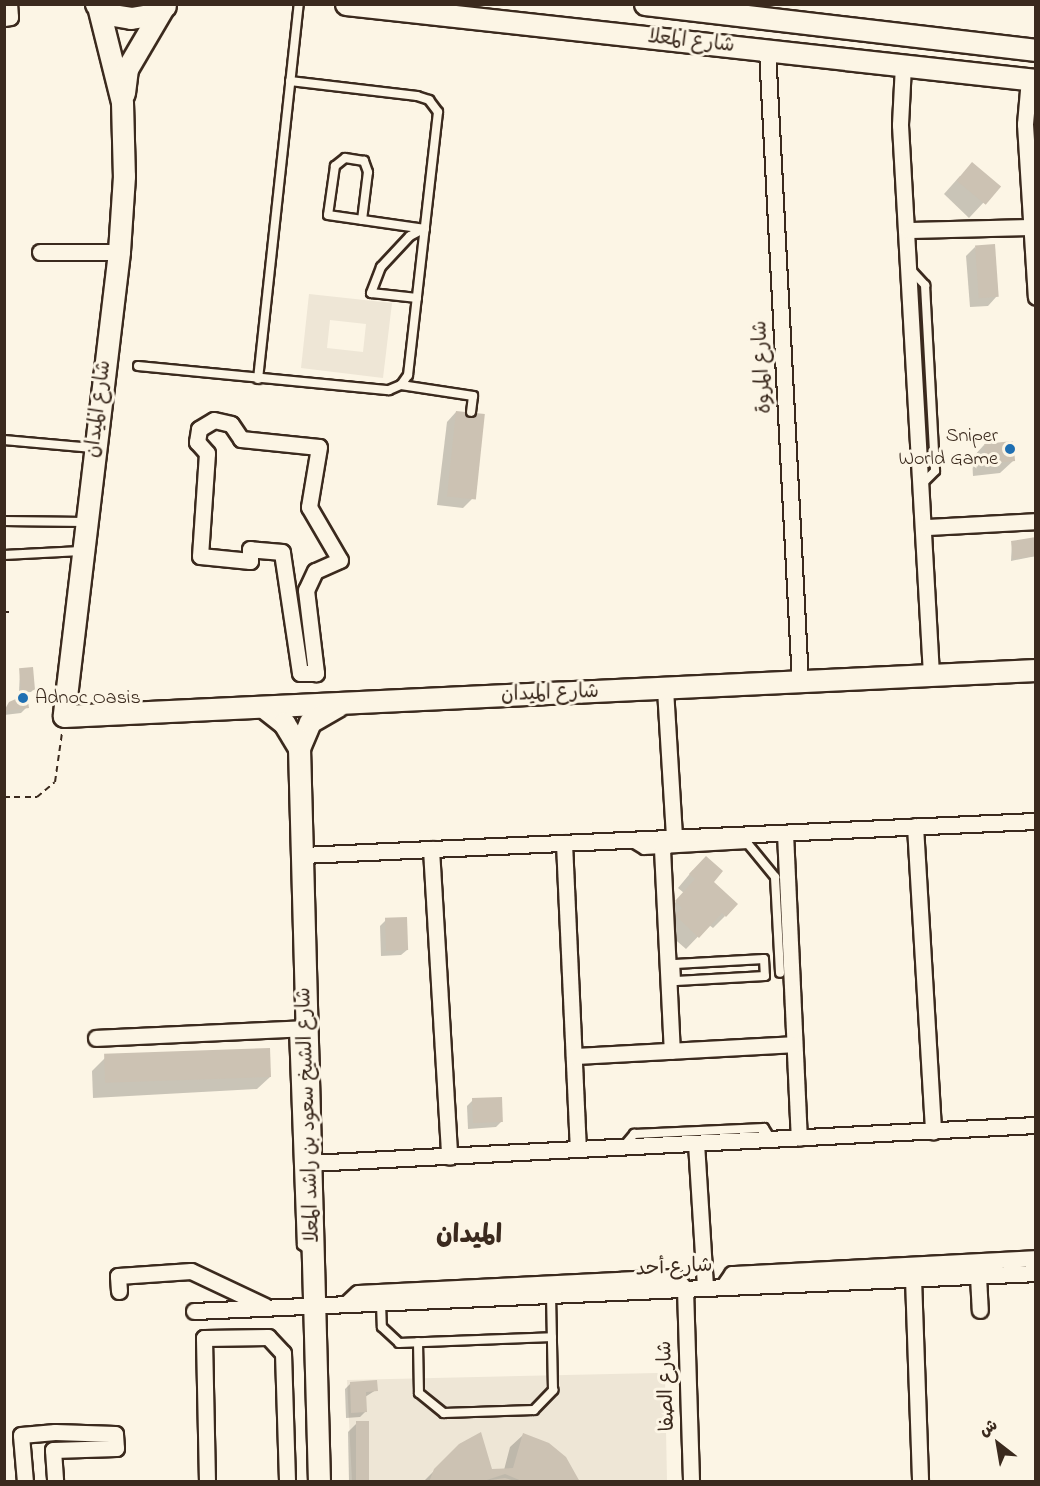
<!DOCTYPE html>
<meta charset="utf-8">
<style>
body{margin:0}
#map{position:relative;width:1040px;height:1486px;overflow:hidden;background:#fcf5e5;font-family:"Indie Flower","Playpen Sans Arabic",sans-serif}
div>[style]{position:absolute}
.built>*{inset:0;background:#eee6d6}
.shadow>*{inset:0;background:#0003}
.building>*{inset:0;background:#ccc2b3;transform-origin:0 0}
.path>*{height:2px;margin-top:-1px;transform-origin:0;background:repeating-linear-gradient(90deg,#3b2a1e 0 6px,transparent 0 10.5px)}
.roads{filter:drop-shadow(2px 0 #3b2a1e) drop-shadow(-2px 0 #3b2a1e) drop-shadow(0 2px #3b2a1e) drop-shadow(0 -2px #3b2a1e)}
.lane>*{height:8px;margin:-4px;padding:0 4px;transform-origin:4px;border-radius:4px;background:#fcf5e5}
.street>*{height:15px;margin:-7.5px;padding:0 7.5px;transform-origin:7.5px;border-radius:7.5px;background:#fcf5e5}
.secondary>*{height:21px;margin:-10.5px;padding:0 10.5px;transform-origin:10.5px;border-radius:10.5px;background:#fcf5e5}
.dots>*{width:16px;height:16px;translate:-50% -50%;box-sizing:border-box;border:3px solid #fcf5e5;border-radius:50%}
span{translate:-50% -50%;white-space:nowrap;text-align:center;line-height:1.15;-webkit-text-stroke:6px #fcf5e5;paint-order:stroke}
.street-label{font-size:20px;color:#3b2a1e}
.poi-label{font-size:20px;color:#3b2a1e}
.right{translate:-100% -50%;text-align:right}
.left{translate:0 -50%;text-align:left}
.district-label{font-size:26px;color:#3b2a1e;font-weight:700}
.frame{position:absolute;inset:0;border:6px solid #3b2a1e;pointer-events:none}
.north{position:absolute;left:968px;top:1414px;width:60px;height:60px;-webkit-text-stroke:4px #fcf5e5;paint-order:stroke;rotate:329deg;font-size:16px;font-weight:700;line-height:24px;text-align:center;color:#3b2a1e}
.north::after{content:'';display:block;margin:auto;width:21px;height:27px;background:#3b2a1e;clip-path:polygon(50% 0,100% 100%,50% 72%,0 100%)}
</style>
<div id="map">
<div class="built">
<i style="clip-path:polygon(evenodd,309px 294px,392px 303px,383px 378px,301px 368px,309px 294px,330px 320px,366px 324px,363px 352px,327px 348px,330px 320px)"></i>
<i style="clip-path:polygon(657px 1373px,665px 1378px,667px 1481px,352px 1481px,347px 1380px)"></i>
</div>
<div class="shadow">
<i style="clip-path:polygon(960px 176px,999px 186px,969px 218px,944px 194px)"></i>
<i style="clip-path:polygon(975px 247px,997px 296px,988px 306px,970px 307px,966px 256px)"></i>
<i style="clip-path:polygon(456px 412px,473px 498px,463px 508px,437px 505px,447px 422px)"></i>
<i style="clip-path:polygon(984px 445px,1013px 461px,1000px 473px,973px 476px,972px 458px)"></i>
<i style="clip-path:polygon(1012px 542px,1036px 548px,1036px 556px,1011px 561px)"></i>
<i style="clip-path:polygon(20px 670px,33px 690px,31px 692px,19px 693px)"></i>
<i style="clip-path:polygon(10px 703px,27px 707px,21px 713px,4px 715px)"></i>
<i style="clip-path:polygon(693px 870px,712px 882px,725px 916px,713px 928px,709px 925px,686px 949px,663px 929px,664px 915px,684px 893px,678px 888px)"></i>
<i style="clip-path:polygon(386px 920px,407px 950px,401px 955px,381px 956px,380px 926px)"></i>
<i style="clip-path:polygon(105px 1058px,270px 1077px,257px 1089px,93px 1098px,92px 1071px)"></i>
<i style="clip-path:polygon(473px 1100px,502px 1121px,496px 1127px,468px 1129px,467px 1106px)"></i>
<i style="clip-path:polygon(351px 1383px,376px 1390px,365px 1397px,366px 1411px,360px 1417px,346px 1418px,345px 1389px)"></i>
<i style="clip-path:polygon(357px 1423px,369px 1482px,349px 1482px,348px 1432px)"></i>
<i style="clip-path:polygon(523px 1435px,578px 1482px,423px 1482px,460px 1445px,490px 1470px,504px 1470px,510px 1447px)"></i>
</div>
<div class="building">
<i style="left:972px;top:162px;width:38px;height:24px;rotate:40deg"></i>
<i style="left:995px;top:244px;width:53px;height:20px;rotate:86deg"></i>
<i style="left:456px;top:411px;width:29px;height:86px;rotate:6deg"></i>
<i style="left:1013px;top:441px;width:20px;height:29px;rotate:84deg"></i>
<i style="clip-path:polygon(1036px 537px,1036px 556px,1013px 559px,1011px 541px)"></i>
<i style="left:33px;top:667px;width:23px;height:14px;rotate:85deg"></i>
<i style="clip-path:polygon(27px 694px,29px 708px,4px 711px,9px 702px)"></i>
<i style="clip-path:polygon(706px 856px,723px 871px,714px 882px,738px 904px,726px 917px,722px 913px,699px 938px,675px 915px,682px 908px,675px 901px,695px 879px,689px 874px)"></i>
<i style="left:407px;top:917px;width:33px;height:22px;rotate:88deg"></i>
<i style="left:270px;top:1048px;width:29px;height:166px;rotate:88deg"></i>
<i style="left:502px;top:1097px;width:25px;height:30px;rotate:88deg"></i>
<i style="clip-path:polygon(377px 1380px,378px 1391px,366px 1392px,367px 1412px,351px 1413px,350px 1382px)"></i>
<i style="left:356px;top:1421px;width:13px;height:61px"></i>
<i style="clip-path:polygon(481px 1432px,492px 1469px,513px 1468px,523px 1433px,549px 1443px,566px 1457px,580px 1482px,524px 1482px,505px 1474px,481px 1482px,429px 1482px,434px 1469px,459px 1444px)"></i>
<i style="clip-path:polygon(505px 1478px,518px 1482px,490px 1482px,490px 1480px)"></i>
</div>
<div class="path">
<i style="left:4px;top:612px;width:5px"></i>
<i style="left:4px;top:797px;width:33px"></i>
<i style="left:37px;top:797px;width:23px;rotate:-40deg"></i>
<i style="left:55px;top:782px;width:49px;rotate:-81.9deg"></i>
</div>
<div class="roads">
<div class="lane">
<i style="left:290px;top:81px;width:128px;rotate:6.7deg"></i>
<i style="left:417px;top:96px;width:13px;rotate:18deg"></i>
<i style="left:429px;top:100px;width:15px;rotate:53deg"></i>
<i style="left:438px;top:112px;width:265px;rotate:96.5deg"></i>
<i style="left:408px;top:375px;width:12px;rotate:125deg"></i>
<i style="left:362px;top:220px;width:48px;rotate:-82.9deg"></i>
<i style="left:368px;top:172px;width:12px;rotate:-110deg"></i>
<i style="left:364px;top:161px;width:19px;rotate:-171deg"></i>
<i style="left:345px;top:158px;width:13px;rotate:141deg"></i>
<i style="left:335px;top:166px;width:49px;rotate:98.1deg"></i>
<i style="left:328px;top:215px;width:98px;rotate:8.2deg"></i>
<i style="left:911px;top:270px;width:21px;rotate:47deg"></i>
<i style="left:925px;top:285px;width:186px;rotate:86.9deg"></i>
<i style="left:935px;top:471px;width:17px;rotate:135deg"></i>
<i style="left:417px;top:298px;width:46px;rotate:-173.8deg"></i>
<i style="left:371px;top:293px;width:28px;rotate:-69deg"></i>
<i style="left:381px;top:267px;width:42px;rotate:-46.9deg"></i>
<i style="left:410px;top:236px;width:15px;rotate:-28deg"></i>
<i style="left:138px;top:366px;width:252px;rotate:5.5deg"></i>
<i style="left:389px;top:390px;width:13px;rotate:-23deg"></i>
<i style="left:401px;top:385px;width:73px;rotate:8.7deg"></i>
<i style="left:473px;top:396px;width:16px;rotate:97deg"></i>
<i style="left:258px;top:379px;width:377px;rotate:-83.8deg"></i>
<i style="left:4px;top:440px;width:89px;rotate:5.1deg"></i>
<i style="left:4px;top:521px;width:81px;rotate:0.7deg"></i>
<i style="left:4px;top:555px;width:77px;rotate:-3deg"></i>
<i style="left:631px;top:842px;width:15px;rotate:32deg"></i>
<i style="left:644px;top:850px;width:104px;rotate:-3.3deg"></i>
<i style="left:748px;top:844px;width:43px;rotate:50.7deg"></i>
<i style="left:775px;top:877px;width:96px;rotate:87deg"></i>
<i style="left:764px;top:959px;width:17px;rotate:87deg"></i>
<i style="left:765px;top:976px;width:89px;rotate:176.8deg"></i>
<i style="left:676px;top:981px;width:17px;rotate:-93deg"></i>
<i style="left:675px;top:964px;width:89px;rotate:-3.2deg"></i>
<i style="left:294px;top:1029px;width:216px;rotate:87.9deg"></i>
<i style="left:302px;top:1245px;width:10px;rotate:37deg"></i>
<i style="left:624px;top:1146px;width:16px;rotate:-50deg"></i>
<i style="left:634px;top:1134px;width:130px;rotate:-2.6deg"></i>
<i style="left:764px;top:1128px;width:13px;rotate:58deg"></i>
<i style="left:381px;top:1303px;width:24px;rotate:88deg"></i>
<i style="left:382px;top:1327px;width:23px;rotate:43deg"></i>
<i style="left:399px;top:1343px;width:153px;rotate:-2.2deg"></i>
<i style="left:418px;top:1342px;width:51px;rotate:88.9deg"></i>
<i style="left:419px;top:1393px;width:32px;rotate:39deg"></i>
<i style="left:444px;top:1413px;width:90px;rotate:-1.9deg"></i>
<i style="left:534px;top:1410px;width:28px;rotate:-46deg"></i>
<i style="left:553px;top:1390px;width:95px;rotate:-91.2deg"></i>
</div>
<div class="street">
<i style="left:4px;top:18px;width:6px;rotate:-9deg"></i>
<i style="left:10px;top:17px;width:13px;rotate:-94deg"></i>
<i style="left:767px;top:50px;width:632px;rotate:87.01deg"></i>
<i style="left:903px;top:65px;width:60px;rotate:92.9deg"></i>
<i style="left:900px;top:125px;width:551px;rotate:86.77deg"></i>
<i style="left:1029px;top:79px;width:45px;rotate:95.1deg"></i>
<i style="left:1025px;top:124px;width:173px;rotate:86.4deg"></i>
<i style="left:908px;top:230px;width:124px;rotate:-1.4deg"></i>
<i style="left:40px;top:252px;width:79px"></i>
<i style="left:214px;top:420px;width:17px;rotate:13deg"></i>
<i style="left:231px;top:424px;width:18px;rotate:56deg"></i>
<i style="left:241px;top:439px;width:78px;rotate:5.9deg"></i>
<i style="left:319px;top:447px;width:61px;rotate:99.5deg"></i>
<i style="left:309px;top:507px;width:61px;rotate:59.7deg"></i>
<i style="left:340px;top:560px;width:27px;rotate:156deg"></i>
<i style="left:315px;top:571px;width:21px;rotate:115deg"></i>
<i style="left:306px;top:590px;width:84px;rotate:83.1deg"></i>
<i style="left:316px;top:673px;width:16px;rotate:180deg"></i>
<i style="left:300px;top:673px;width:122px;rotate:-98.5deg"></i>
<i style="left:282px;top:552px;width:32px;rotate:-175deg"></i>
<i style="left:250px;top:549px;width:12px;rotate:90deg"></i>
<i style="left:250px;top:561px;width:50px;rotate:-174.3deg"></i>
<i style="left:200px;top:556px;width:103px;rotate:-86.1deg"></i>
<i style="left:207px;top:453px;width:15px;rotate:-132deg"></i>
<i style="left:197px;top:442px;width:13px;rotate:-81deg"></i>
<i style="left:199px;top:429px;width:17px;rotate:-31deg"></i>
<i style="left:926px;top:527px;width:110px;rotate:-3.1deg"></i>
<i style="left:665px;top:689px;width:149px;rotate:86.5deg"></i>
<i style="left:674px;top:838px;width:16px;rotate:137deg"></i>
<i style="left:662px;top:849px;width:202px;rotate:87.2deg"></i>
<i style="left:915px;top:826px;width:306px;rotate:86.6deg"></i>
<i style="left:785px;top:833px;width:305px;rotate:87.4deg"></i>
<i style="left:564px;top:843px;width:305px;rotate:87.4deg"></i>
<i style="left:431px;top:849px;width:308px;rotate:86.6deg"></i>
<i style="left:303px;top:855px;width:734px;rotate:-2.66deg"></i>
<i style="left:96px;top:1038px;width:210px;rotate:-2.7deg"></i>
<i style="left:574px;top:1056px;width:220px;rotate:-3.1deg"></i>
<i style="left:696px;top:1143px;width:145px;rotate:86.4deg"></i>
<i style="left:310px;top:1163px;width:727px;rotate:-3deg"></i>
<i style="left:978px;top:1276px;width:34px;rotate:87deg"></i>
<i style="left:913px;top:1278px;width:204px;rotate:88deg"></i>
<i style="left:723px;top:1287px;width:16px;rotate:-55deg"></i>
<i style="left:732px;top:1274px;width:304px;rotate:-3deg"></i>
<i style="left:119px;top:1291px;width:15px;rotate:-94deg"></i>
<i style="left:118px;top:1276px;width:73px;rotate:-3.9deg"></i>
<i style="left:191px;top:1271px;width:82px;rotate:25.3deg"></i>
<i style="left:346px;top:1304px;width:16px;rotate:-43deg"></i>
<i style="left:358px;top:1293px;width:317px;rotate:-2.9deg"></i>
<i style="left:675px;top:1277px;width:16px;rotate:50deg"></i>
<i style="left:685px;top:1289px;width:193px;rotate:88.2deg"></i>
<i style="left:194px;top:1311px;width:843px;rotate:-2.58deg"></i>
<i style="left:25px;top:1482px;width:47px;rotate:-94.9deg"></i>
<i style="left:21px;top:1435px;width:34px;rotate:-5deg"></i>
<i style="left:55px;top:1432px;width:60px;rotate:1.9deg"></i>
<i style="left:115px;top:1434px;width:14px;rotate:86deg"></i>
<i style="left:116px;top:1448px;width:63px;rotate:178.2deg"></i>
<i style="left:53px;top:1450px;width:32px;rotate:86deg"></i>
<i style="left:207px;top:1482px;width:144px;rotate:-91.2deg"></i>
<i style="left:204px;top:1338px;width:64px;rotate:-0.9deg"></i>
<i style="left:268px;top:1337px;width:22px;rotate:47deg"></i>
<i style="left:283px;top:1353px;width:129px;rotate:88.2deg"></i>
</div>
<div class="secondary">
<i style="left:96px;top:4px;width:20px;rotate:33deg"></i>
<i style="left:113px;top:15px;width:18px;rotate:9deg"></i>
<i style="left:131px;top:18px;width:18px;rotate:-9deg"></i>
<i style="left:149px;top:15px;width:18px;rotate:-29deg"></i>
<i style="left:346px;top:4px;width:694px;rotate:6.29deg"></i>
<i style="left:645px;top:4px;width:394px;rotate:6.7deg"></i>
<i style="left:98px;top:6px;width:99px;rotate:76deg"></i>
<i style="left:122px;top:102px;width:74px;rotate:88.5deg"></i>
<i style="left:124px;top:176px;width:76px;rotate:93.8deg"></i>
<i style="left:119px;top:252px;width:467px;rotate:96.8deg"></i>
<i style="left:64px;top:716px;width:973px;rotate:-2.71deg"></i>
<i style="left:124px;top:93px;width:24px;rotate:-83deg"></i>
<i style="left:127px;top:69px;width:73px;rotate:-59.6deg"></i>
<i style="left:266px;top:709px;width:23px;rotate:38deg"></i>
<i style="left:284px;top:723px;width:29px;rotate:59deg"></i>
<i style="left:319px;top:1482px;width:734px;rotate:-91.56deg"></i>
<i style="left:299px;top:748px;width:28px;rotate:-67deg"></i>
<i style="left:310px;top:722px;width:32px;rotate:-30deg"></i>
</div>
</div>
<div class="dots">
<i style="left:1010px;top:449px;background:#1f6fb2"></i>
<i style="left:23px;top:698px;background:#1f6fb2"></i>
</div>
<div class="street-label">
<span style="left:691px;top:42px;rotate:6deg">شارع المعلا</span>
<span style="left:763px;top:367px;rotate:-93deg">شارع المروة</span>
<span style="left:99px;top:409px;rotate:-83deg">شارع الميدان</span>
<span style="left:550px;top:694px;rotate:-2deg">شارع الميدان</span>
<span style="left:309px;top:1115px;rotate:-92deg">شارع الشيخ سعود بن راشد المعلا</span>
<span style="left:674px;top:1268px;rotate:-3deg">شارع أحد</span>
<span style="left:667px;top:1386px;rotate:-92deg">شارع الصفا</span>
</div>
<div class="poi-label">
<span class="right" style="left:998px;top:448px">Sniper<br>World Game</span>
<span class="left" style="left:35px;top:698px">Adnoc Oasis</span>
</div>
<div class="district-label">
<span style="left:469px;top:1237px">الميدان</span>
</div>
<div class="frame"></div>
<div class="north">ش</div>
</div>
